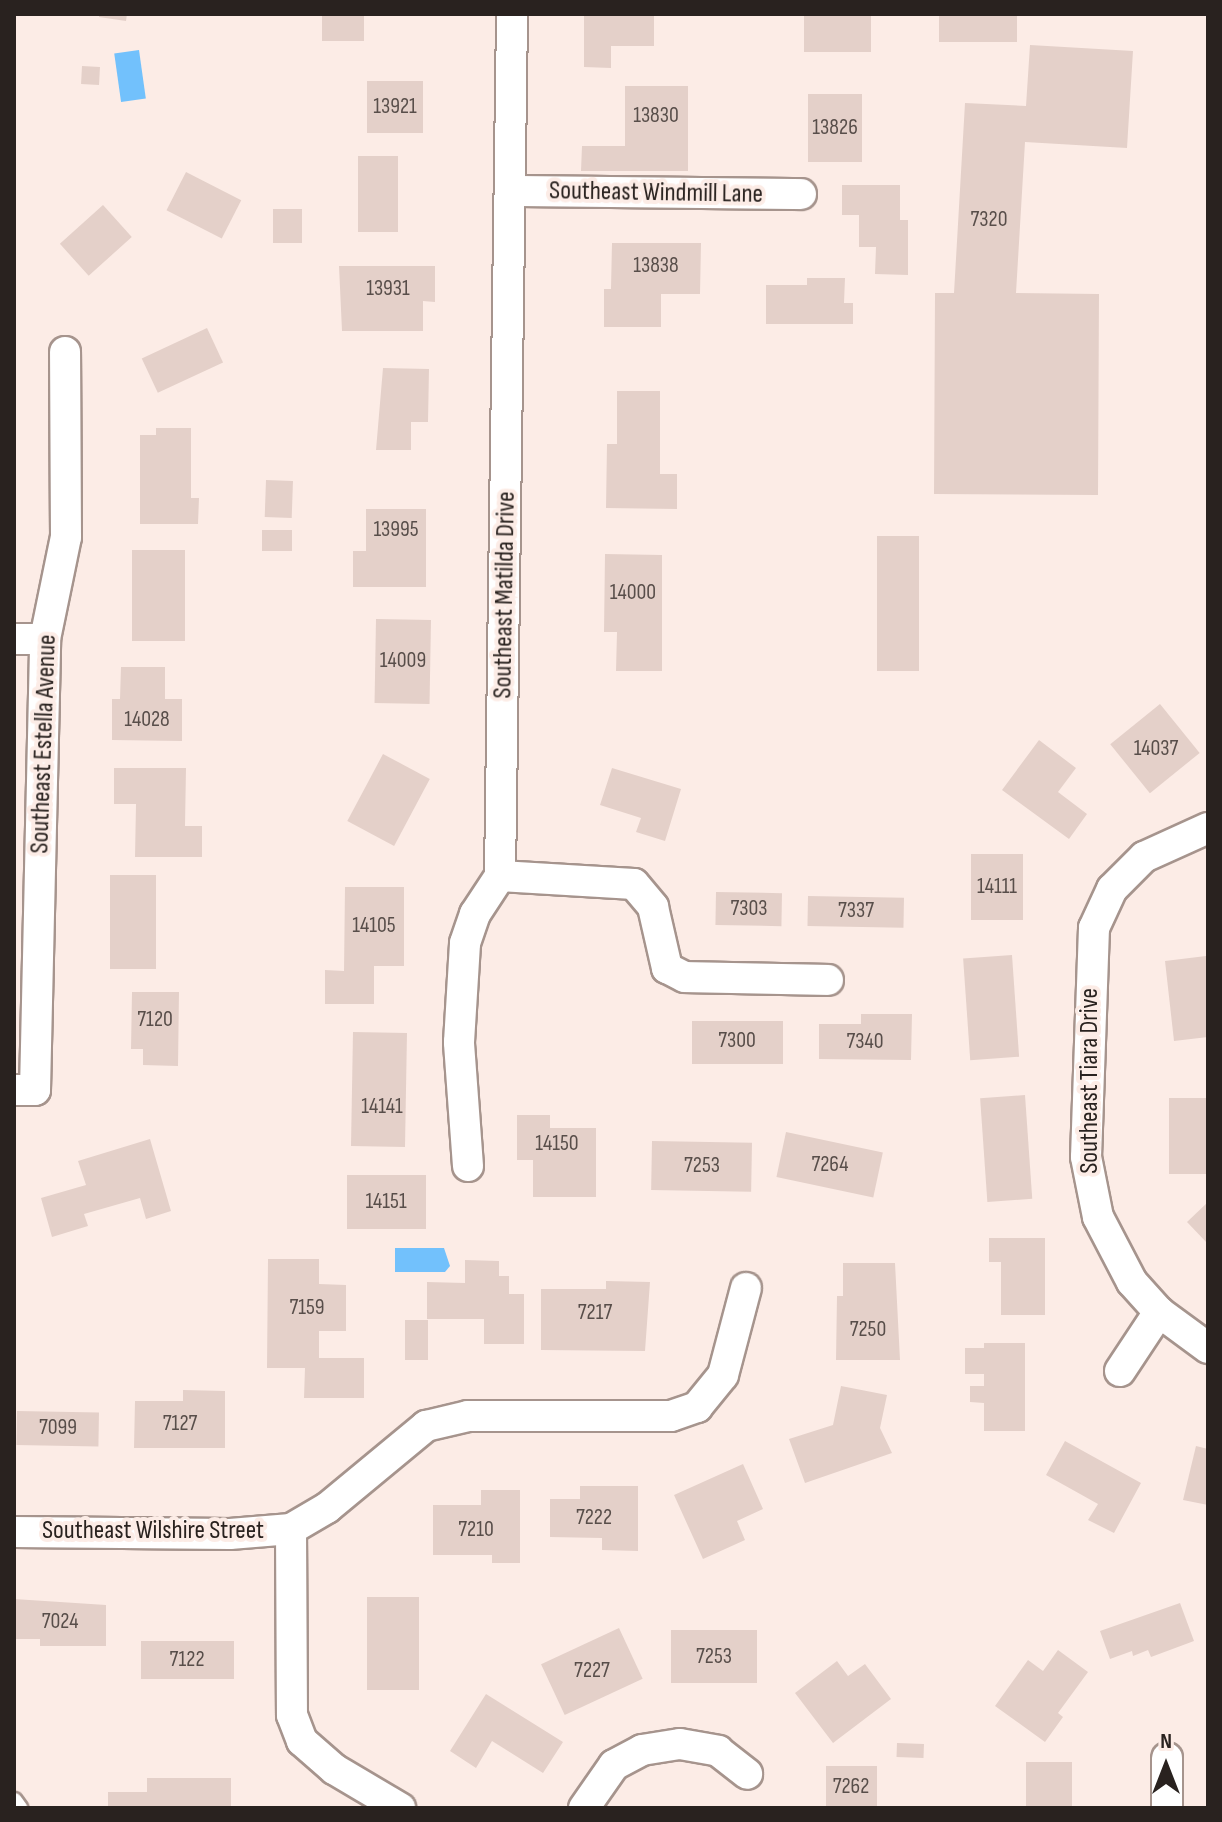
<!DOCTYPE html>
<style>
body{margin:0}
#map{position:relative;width:1222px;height:1822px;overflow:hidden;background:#fcece6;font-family:"Sofia Sans Condensed",sans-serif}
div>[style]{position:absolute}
.water>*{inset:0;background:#72c1fc;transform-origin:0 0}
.building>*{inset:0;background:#e4d0c9;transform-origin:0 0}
.roads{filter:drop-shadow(2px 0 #a6948d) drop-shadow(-2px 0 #a6948d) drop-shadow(0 2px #a6948d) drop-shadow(0 -2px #a6948d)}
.service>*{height:16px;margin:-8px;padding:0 8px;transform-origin:8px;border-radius:8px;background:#fff}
.minor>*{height:30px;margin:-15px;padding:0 15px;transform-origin:15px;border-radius:15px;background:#fff}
span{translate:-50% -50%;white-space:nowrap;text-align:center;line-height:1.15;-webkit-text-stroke:8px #fcece6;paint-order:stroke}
.number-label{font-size:22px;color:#584e4a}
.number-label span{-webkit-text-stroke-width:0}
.street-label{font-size:26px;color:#29221f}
.frame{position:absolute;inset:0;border:16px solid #29221f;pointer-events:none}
.north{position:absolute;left:1126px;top:1726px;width:80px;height:80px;-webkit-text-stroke:6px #fcece6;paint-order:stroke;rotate:0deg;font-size:22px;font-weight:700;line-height:32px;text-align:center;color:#29221f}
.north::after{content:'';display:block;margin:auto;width:28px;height:36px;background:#29221f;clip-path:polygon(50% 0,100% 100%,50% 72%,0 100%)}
</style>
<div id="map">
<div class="water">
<i style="left:139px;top:50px;width:49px;height:25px;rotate:82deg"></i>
<i style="clip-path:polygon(395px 1248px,444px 1248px,450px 1266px,445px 1272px,395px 1272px)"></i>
</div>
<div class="building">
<i style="clip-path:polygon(99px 14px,127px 14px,126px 21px,99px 17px)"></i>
<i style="left:322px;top:14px;width:42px;height:27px"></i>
<i style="clip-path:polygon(584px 14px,654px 14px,654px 46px,611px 46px,611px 68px,584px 67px)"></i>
<i style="left:804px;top:14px;width:67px;height:38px"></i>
<i style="left:939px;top:14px;width:78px;height:28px"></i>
<i style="clip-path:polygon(1030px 45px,1133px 51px,1127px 148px,1025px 142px,1016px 293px,1099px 294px,1098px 495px,934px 494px,935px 293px,954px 293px,965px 103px,1026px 106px)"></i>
<i style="left:82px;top:66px;width:18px;height:18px;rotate:3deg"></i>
<i style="left:367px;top:81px;width:56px;height:52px"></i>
<i style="clip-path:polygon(625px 86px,688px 86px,688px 171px,581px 171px,582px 146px,625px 146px)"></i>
<i style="left:808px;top:94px;width:54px;height:68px"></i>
<i style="left:358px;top:156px;width:40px;height:76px"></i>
<i style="left:186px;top:172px;width:62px;height:43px;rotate:27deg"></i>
<i style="clip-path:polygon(842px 185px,900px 185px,900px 220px,908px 220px,908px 275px,875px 274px,876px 247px,859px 247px,859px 215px,842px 215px)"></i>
<i style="left:103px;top:205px;width:43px;height:58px;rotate:48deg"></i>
<i style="left:273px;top:209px;width:29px;height:34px"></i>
<i style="clip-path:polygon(612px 243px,701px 243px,700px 294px,661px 294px,661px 327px,604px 327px,604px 289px,611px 289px)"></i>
<i style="clip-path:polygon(339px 266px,435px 266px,435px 302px,423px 301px,423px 331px,342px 331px)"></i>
<i style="clip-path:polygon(807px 278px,845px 278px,844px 303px,853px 303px,853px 324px,766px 324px,766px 285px,807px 285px)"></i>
<i style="left:207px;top:328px;width:38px;height:72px;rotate:65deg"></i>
<i style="clip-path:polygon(383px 368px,429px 369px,428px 422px,411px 422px,411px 450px,376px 450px)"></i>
<i style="clip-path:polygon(617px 391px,660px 391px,660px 474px,677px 474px,677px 509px,606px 508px,607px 444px,617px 444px)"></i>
<i style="clip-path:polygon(156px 428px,191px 428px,191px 498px,199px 498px,198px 524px,140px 524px,140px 435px,156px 435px)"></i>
<i style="left:266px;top:480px;width:27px;height:37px;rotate:2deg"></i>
<i style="clip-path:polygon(366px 509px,426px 509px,426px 587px,353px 587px,353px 551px,366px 551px)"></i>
<i style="left:262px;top:530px;width:30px;height:21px"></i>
<i style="left:877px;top:536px;width:42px;height:135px"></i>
<i style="left:132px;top:550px;width:53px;height:91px"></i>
<i style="clip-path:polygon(605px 554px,662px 555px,662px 671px,616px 671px,617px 632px,604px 632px)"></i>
<i style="left:376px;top:619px;width:55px;height:84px;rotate:1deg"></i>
<i style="clip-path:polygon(121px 667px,165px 667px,165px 699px,182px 699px,182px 741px,112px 740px,112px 699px,120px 699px)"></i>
<i style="left:1160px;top:704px;width:63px;height:64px;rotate:51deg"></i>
<i style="clip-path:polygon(1039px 740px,1076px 768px,1058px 792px,1087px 814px,1069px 839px,1002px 790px)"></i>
<i style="left:383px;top:754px;width:53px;height:76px;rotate:28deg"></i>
<i style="clip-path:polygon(114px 768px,186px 768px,185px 826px,202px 826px,202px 857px,135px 857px,136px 804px,114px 804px)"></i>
<i style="clip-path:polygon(612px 768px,681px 789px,665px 841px,636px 832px,641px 818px,600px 805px)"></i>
<i style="left:971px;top:854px;width:52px;height:66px"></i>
<i style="left:110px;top:875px;width:46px;height:94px"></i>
<i style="clip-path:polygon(345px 887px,404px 887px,404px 966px,374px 966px,374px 1004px,325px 1004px,325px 970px,344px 971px)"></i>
<i style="left:716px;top:892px;width:66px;height:33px;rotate:1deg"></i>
<i style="left:808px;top:896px;width:96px;height:30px;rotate:1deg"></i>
<i style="left:1012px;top:955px;width:102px;height:49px;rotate:86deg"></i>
<i style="clip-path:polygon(1206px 956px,1208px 1037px,1174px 1041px,1165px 961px)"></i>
<i style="clip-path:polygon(132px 992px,179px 992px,178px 1066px,143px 1065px,143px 1049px,131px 1049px)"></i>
<i style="clip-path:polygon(861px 1014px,912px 1014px,911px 1060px,819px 1059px,819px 1024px,861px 1024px)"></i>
<i style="left:692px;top:1021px;width:91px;height:43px"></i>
<i style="left:353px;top:1032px;width:54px;height:114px;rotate:1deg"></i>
<i style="left:1025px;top:1095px;width:104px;height:45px;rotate:86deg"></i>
<i style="left:1169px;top:1098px;width:39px;height:76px"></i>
<i style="clip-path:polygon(517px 1115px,550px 1115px,550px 1128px,596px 1128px,596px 1197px,533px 1197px,533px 1160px,517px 1160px)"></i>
<i style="left:786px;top:1132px;width:99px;height:46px;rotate:12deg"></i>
<i style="clip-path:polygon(150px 1139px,171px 1211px,146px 1219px,140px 1198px,84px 1214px,88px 1226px,52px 1237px,41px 1198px,86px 1185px,78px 1161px)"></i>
<i style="left:652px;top:1141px;width:100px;height:49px;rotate:1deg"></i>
<i style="left:347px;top:1175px;width:79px;height:54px"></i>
<i style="clip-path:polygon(1208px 1202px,1208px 1244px,1187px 1222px)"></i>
<i style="clip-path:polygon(989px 1238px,1045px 1238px,1045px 1315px,1001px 1315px,1001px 1262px,989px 1262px)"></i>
<i style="clip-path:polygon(268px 1259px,319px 1259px,319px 1284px,346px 1285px,346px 1331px,319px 1331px,319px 1358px,364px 1358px,364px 1398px,304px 1398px,305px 1368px,267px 1368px)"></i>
<i style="clip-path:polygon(465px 1260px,499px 1261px,499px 1276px,509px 1276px,509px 1294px,524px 1294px,524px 1344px,484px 1344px,484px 1319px,427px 1319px,427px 1282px,465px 1283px)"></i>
<i style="clip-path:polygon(843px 1263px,895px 1263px,900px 1360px,836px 1360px,837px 1296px,843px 1296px)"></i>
<i style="clip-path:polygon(606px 1281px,650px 1282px,645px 1351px,541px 1350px,541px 1289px,606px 1289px)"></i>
<i style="left:405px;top:1320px;width:23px;height:40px"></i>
<i style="clip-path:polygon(984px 1343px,1025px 1343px,1025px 1431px,984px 1431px,984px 1403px,970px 1402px,970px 1386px,984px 1386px,984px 1374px,965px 1374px,965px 1348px,984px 1348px)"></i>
<i style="clip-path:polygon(841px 1386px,887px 1395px,880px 1428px,892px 1453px,805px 1483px,789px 1439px,833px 1425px)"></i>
<i style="clip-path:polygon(183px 1390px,225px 1391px,225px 1448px,134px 1448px,135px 1401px,183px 1401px)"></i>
<i style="left:17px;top:1411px;width:82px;height:34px;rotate:1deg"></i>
<i style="clip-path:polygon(1065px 1441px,1141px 1483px,1114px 1533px,1088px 1520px,1098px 1504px,1046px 1475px)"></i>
<i style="clip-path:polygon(1196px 1446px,1208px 1449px,1208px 1505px,1183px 1500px)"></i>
<i style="clip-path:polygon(743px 1464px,763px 1509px,737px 1521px,745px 1540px,703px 1559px,674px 1495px)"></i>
<i style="clip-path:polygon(580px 1486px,638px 1486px,638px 1551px,602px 1550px,602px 1538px,550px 1537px,550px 1499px,580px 1499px)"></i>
<i style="clip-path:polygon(481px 1490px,520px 1490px,520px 1563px,492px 1563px,492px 1555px,433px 1555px,433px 1505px,481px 1505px)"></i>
<i style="left:367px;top:1597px;width:52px;height:93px"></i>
<i style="clip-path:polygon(14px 1599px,106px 1605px,106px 1646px,40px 1646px,40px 1639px,14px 1639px)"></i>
<i style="clip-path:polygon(1180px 1603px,1194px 1641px,1151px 1657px,1148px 1650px,1133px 1656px,1132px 1651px,1110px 1659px,1100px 1631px)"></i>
<i style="left:619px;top:1628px;width:56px;height:86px;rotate:65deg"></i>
<i style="left:671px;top:1630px;width:86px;height:53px"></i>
<i style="left:141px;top:1641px;width:93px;height:38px"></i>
<i style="clip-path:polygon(1058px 1650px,1088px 1672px,1058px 1713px,1063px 1717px,1045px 1742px,995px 1706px,1028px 1660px,1043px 1671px)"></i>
<i style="clip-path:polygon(837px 1661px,848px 1676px,865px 1664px,891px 1699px,833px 1743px,795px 1693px)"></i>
<i style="clip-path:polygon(486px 1694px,563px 1742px,543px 1773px,492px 1741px,476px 1768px,450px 1751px)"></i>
<i style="left:897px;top:1743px;width:27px;height:14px;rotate:2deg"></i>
<i style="left:1026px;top:1762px;width:46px;height:46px"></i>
<i style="left:826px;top:1766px;width:51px;height:42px"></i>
<i style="clip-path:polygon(147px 1778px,231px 1778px,231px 1808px,108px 1808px,108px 1792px,147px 1792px)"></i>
</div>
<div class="roads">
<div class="service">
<i style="left:14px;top:1801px;width:9px;rotate:54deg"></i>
</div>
<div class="minor">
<i style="left:511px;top:191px;width:290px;rotate:0.6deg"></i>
<i style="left:14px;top:639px;width:31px"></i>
<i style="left:1208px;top:828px;width:70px;rotate:155.6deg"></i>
<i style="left:1144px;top:857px;width:45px;rotate:135deg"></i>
<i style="left:1112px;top:889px;width:43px;rotate:114.8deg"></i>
<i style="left:1094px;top:928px;width:229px;rotate:92deg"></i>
<i style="left:1086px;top:1157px;width:61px;rotate:78.7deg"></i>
<i style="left:1098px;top:1217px;width:73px;rotate:62.4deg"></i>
<i style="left:1132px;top:1282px;width:40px;rotate:48deg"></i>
<i style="left:1159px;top:1312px;width:61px;rotate:36.3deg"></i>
<i style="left:500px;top:876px;width:134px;rotate:3.4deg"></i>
<i style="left:634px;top:884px;width:30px;rotate:50deg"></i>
<i style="left:653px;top:907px;width:63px;rotate:77.1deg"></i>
<i style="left:667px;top:968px;width:20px;rotate:27deg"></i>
<i style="left:685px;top:977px;width:143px;rotate:1.2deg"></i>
<i style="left:14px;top:1090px;width:21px"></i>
<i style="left:35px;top:1090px;width:451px;rotate:-88.7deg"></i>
<i style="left:45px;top:639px;width:104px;rotate:-78.4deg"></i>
<i style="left:66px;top:537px;width:185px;rotate:-90.3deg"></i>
<i style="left:468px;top:1166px;width:124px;rotate:-94.2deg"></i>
<i style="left:459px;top:1042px;width:99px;rotate:-86.5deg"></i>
<i style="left:465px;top:943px;width:31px;rotate:-71deg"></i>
<i style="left:475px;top:914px;width:45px;rotate:-56.7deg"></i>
<i style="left:500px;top:876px;width:862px;rotate:-89.2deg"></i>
<i style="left:1120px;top:1371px;width:71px;rotate:-56.5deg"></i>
<i style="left:291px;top:1529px;width:186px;rotate:89.7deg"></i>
<i style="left:292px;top:1715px;width:28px;rotate:69deg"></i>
<i style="left:302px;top:1741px;width:43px;rotate:41.2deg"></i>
<i style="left:334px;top:1769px;width:77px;rotate:30.6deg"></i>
<i style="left:14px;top:1532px;width:216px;rotate:0.5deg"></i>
<i style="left:230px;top:1534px;width:61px;rotate:-4.7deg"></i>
<i style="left:291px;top:1529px;width:42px;rotate:-30.3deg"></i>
<i style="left:327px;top:1508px;width:129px;rotate:-39.6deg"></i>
<i style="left:426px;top:1426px;width:43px;rotate:-13.4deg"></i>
<i style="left:468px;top:1416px;width:203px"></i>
<i style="left:671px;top:1416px;width:28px;rotate:-19deg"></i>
<i style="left:697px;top:1407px;width:41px;rotate:-50.9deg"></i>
<i style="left:723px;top:1375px;width:90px;rotate:-75.2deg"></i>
<i style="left:1167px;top:1758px;width:50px;rotate:90deg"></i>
<i style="left:584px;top:1808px;width:52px;rotate:-55.1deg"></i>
<i style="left:614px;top:1765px;width:32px;rotate:-28deg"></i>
<i style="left:642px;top:1750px;width:38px;rotate:-9deg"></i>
<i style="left:680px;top:1744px;width:39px;rotate:10deg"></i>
<i style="left:718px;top:1751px;width:37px;rotate:38deg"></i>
</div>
</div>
<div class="number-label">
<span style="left:395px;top:107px">13921</span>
<span style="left:656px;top:116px">13830</span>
<span style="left:835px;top:128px">13826</span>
<span style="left:989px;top:220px">7320</span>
<span style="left:656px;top:266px">13838</span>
<span style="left:388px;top:289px">13931</span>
<span style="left:396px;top:530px">13995</span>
<span style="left:633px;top:593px">14000</span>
<span style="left:403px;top:661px">14009</span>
<span style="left:147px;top:720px">14028</span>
<span style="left:1156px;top:749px">14037</span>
<span style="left:997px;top:887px">14111</span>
<span style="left:749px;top:909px">7303</span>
<span style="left:856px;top:911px">7337</span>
<span style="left:374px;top:926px">14105</span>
<span style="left:155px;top:1020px">7120</span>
<span style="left:737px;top:1041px">7300</span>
<span style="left:865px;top:1042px">7340</span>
<span style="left:382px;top:1107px">14141</span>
<span style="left:557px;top:1144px">14150</span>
<span style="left:830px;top:1165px">7264</span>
<span style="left:702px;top:1166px">7253</span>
<span style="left:386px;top:1202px">14151</span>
<span style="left:307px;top:1308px">7159</span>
<span style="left:595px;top:1313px">7217</span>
<span style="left:868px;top:1330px">7250</span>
<span style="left:180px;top:1424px">7127</span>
<span style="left:58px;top:1428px">7099</span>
<span style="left:594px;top:1518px">7222</span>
<span style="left:476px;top:1530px">7210</span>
<span style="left:60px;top:1622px">7024</span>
<span style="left:714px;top:1657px">7253</span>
<span style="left:187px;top:1660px">7122</span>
<span style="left:592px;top:1671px">7227</span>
<span style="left:851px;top:1787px">7262</span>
</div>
<div class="street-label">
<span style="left:656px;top:193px;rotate:1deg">Southeast Windmill Lane</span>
<span style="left:505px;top:595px;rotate:-89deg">Southeast Matilda Drive</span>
<span style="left:44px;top:744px;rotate:-88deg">Southeast Estella Avenue</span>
<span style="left:1090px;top:1081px;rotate:-90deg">Southeast Tiara Drive</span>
<span style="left:153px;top:1531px">Southeast Wilshire Street</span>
</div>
<div class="frame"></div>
<div class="north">N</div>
</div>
